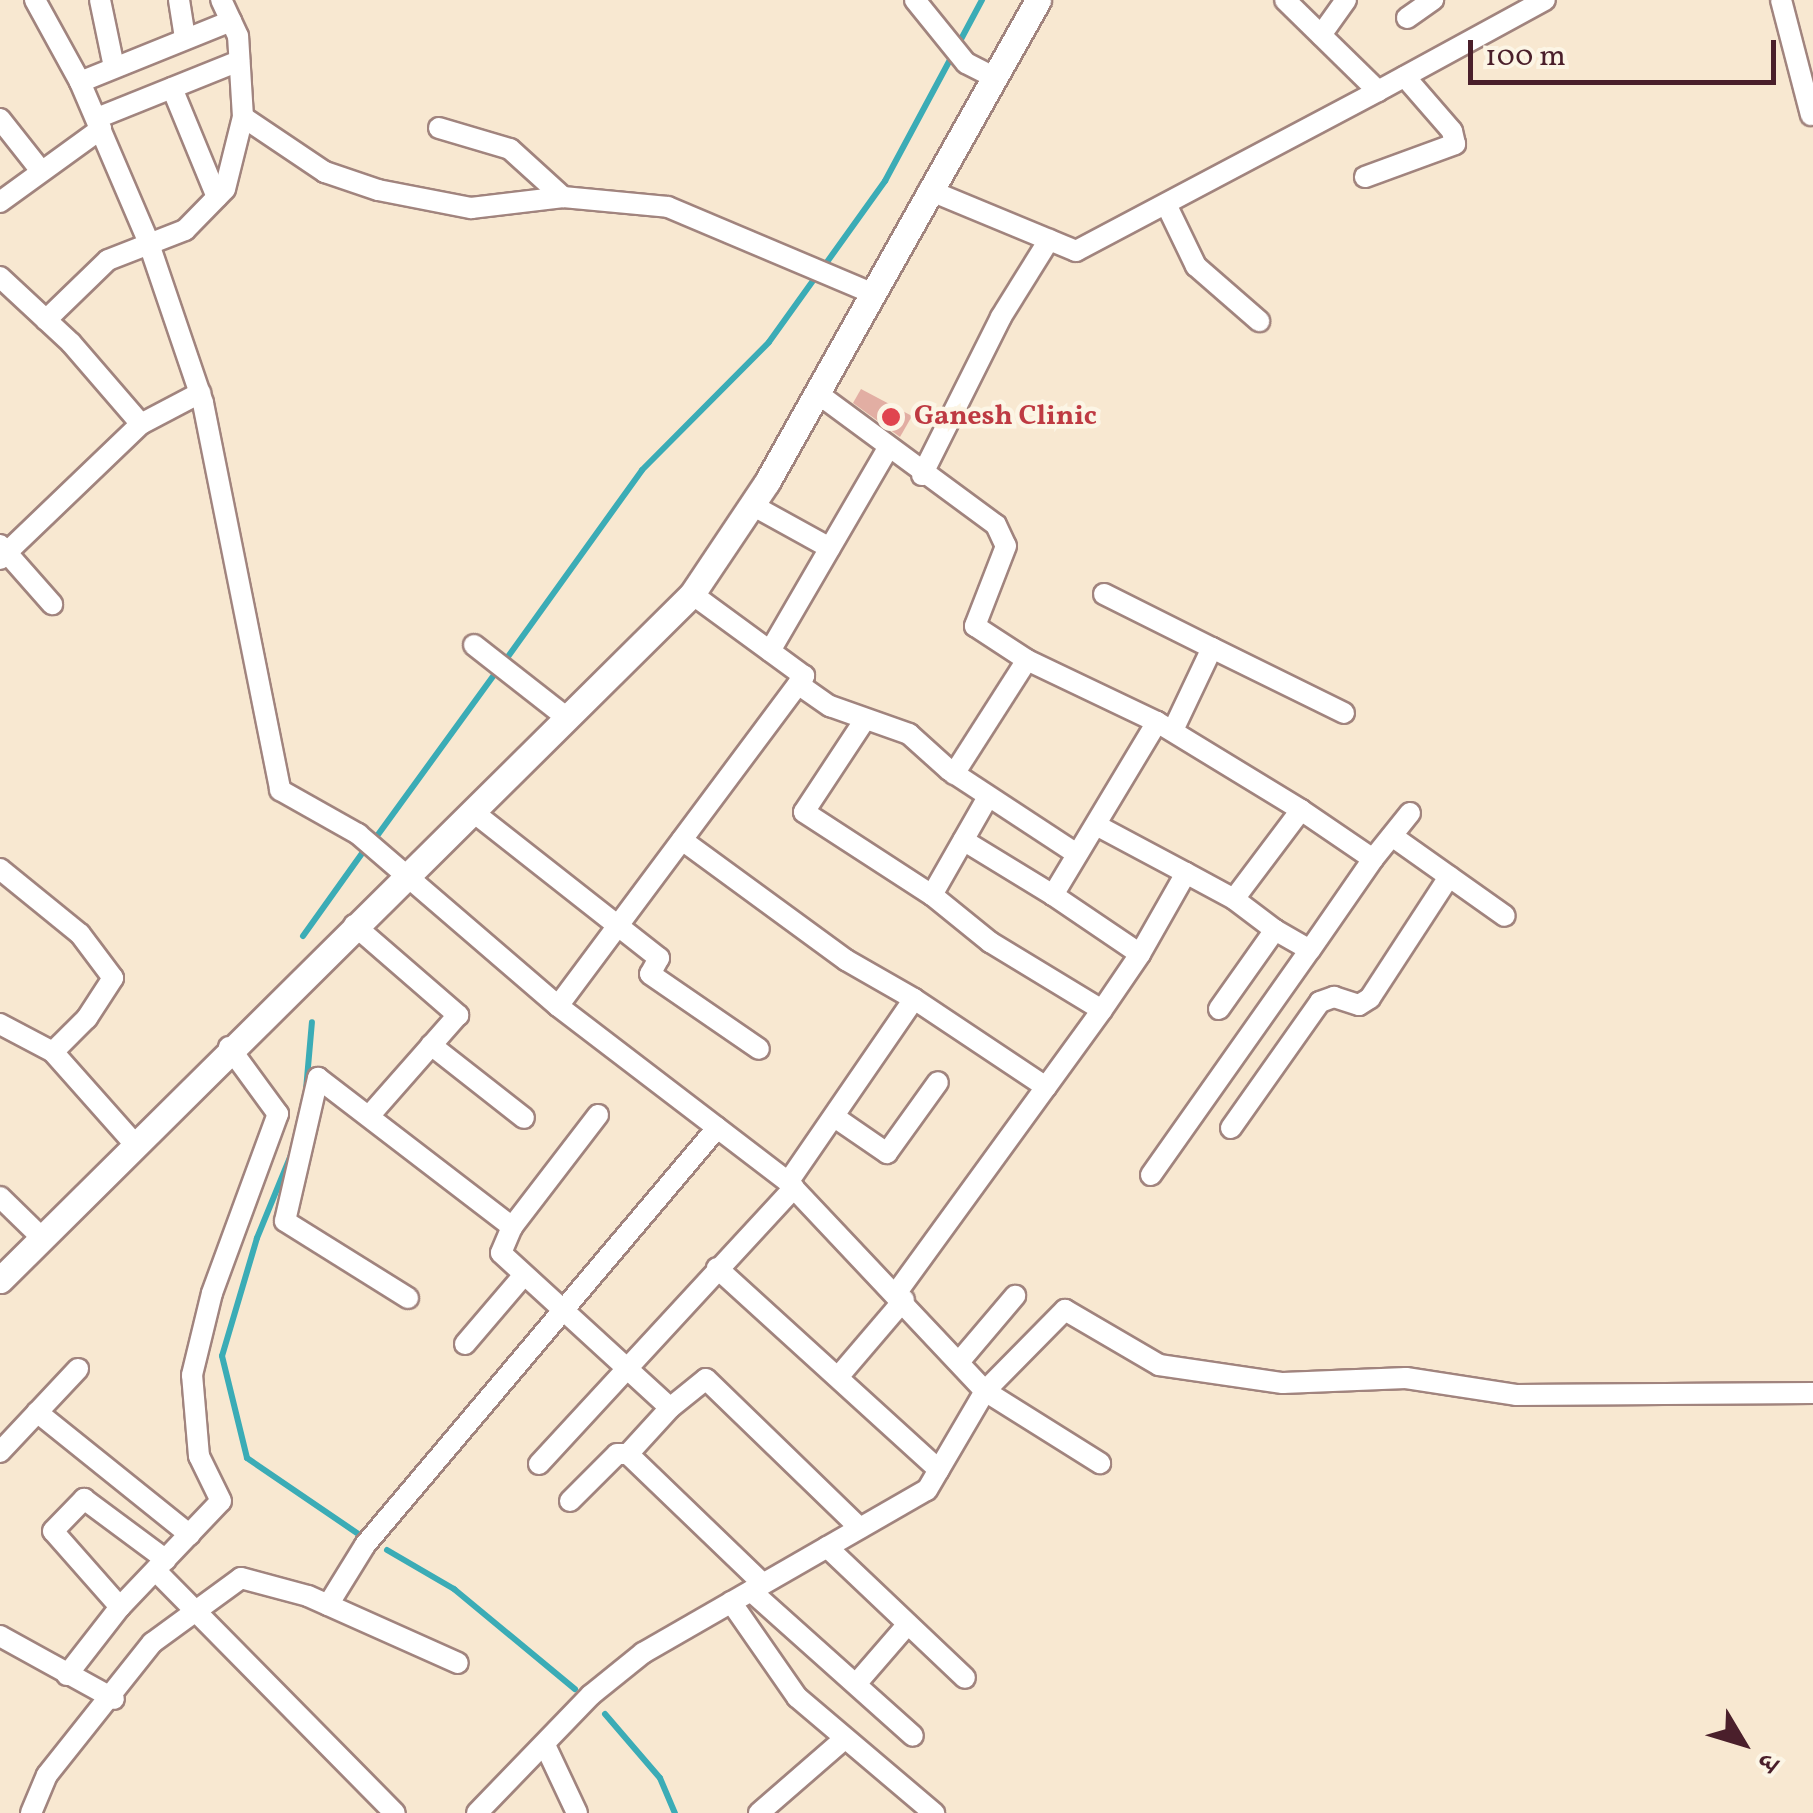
<!DOCTYPE html>
<meta charset="utf-8">
<style>
body{margin:0}
#map{position:relative;width:1813px;height:1813px;overflow:hidden;background:#f8e8d1;font-family:Vollkorn,"Noto Serif Devanagari",serif}
div>[style]{position:absolute}
.stream>*{height:6px;margin:-3px;padding:0 3px;transform-origin:3px;border-radius:3px;background:#3bacb6}
.building>*{inset:0;background:#e2aea3}
.roads{filter:drop-shadow(2px 0 #a1847e) drop-shadow(-2px 0 #a1847e) drop-shadow(0 2px #a1847e) drop-shadow(0 -2px #a1847e)}
.minor>*{height:20px;margin:-10px;padding:0 10px;transform-origin:10px;border-radius:10px;background:#fff}
.tertiary>*{height:25px;margin:-12.5px;padding:0 12.5px;transform-origin:12.5px;border-radius:12.5px;background:#fff}
.dots>*{width:28px;height:28px;translate:-50% -50%;box-sizing:border-box;border:5px solid #fcf5e5;border-radius:50%}
span{translate:-50% -50%;white-space:nowrap;text-align:center;line-height:1.15;-webkit-text-stroke:9px #fcf5e5;paint-order:stroke}
.health-label{font-size:28px;color:#be3a42;font-weight:700}
.left{translate:0 -50%;text-align:left}
.north{position:absolute;left:1693px;top:1693px;width:100px;height:100px;-webkit-text-stroke:8px #fcf5e5;paint-order:stroke;rotate:128deg;font-size:28px;font-weight:700;line-height:40px;text-align:center;color:#4a1f2b}
.north::after{content:'';display:block;margin:auto;width:35px;height:45px;background:#4a1f2b;clip-path:polygon(50% 0,100% 100%,50% 72%,0 100%)}
.scale{position:absolute;left:1468px;top:40px;width:308px;height:45px;box-sizing:border-box;border:5px solid #4a1f2b;border-top:0;padding-left:12px;font-size:30px;line-height:35px;white-space:nowrap;color:#4a1f2b;-webkit-text-stroke:8px #fcf5e5;paint-order:stroke}
</style>
<div id="map">
<div class="stream">
<i style="left:959px;top:43px;width:49px;rotate:-61.9deg"></i>
<i style="left:827px;top:262px;width:100px;rotate:-54.4deg"></i>
<i style="left:885px;top:181px;width:137px;rotate:-61.8deg"></i>
<i style="left:507px;top:658px;width:231px;rotate:-54.3deg"></i>
<i style="left:642px;top:470px;width:180px;rotate:-45.2deg"></i>
<i style="left:769px;top:342px;width:79px;rotate:-54.3deg"></i>
<i style="left:377px;top:836px;width:203px;rotate:-54deg"></i>
<i style="left:303px;top:936px;width:103px;rotate:-54.5deg"></i>
<i style="left:306px;top:1090px;width:68px;rotate:-85deg"></i>
<i style="left:291px;top:1155px;width:90px;rotate:112.3deg"></i>
<i style="left:257px;top:1238px;width:123px;rotate:106.5deg"></i>
<i style="left:222px;top:1356px;width:105px;rotate:76.2deg"></i>
<i style="left:247px;top:1458px;width:137px;rotate:34.3deg"></i>
<i style="left:387px;top:1550px;width:78px;rotate:30.2deg"></i>
<i style="left:454px;top:1589px;width:157px;rotate:39.6deg"></i>
<i style="left:605px;top:1714px;width:84px;rotate:49.3deg"></i>
<i style="left:660px;top:1778px;width:38px;rotate:67deg"></i>
</div>
<div class="building">
<i style="clip-path:polygon(861px 389px,912px 416px,900px 437px,853px 403px)"></i>
</div>
<div class="roads">
<div class="minor">
<i style="left:35px;top:0;width:94px;rotate:61.2deg"></i>
<i style="left:80px;top:82px;width:173px;rotate:66.8deg"></i>
<i style="left:148px;top:241px;width:171px;rotate:71.2deg"></i>
<i style="left:203px;top:403px;width:395px;rotate:78.7deg"></i>
<i style="left:280px;top:790px;width:90px;rotate:29.4deg"></i>
<i style="left:358px;top:834px;width:264px;rotate:40.7deg"></i>
<i style="left:558px;top:1006px;width:290px;rotate:37.4deg"></i>
<i style="left:788px;top:1182px;width:287px;rotate:46.7deg"></i>
<i style="left:985px;top:1391px;width:114px;rotate:-45.4deg"></i>
<i style="left:1065px;top:1310px;width:109px;rotate:30.3deg"></i>
<i style="left:1159px;top:1365px;width:125px;rotate:8.3deg"></i>
<i style="left:1283px;top:1383px;width:123px;rotate:-2.3deg"></i>
<i style="left:1406px;top:1378px;width:111px;rotate:8.8deg"></i>
<i style="left:1516px;top:1395px;width:297px;rotate:-0.4deg"></i>
<i style="left:100px;top:0;width:68px;rotate:78.2deg"></i>
<i style="left:179px;top:0;width:38px;rotate:81deg"></i>
<i style="left:915px;top:0;width:81px;rotate:51deg"></i>
<i style="left:966px;top:63px;width:34px;rotate:27deg"></i>
<i style="left:1781px;top:0;width:119px;rotate:75.4deg"></i>
<i style="left:1407px;top:18px;width:32px;rotate:-35deg"></i>
<i style="left:1321px;top:35px;width:43px;rotate:-54.5deg"></i>
<i style="left:80px;top:82px;width:163px;rotate:-22deg"></i>
<i style="left:172px;top:88px;width:118px;rotate:67.6deg"></i>
<i style="left:1378px;top:91px;width:190px;rotate:-28.6deg"></i>
<i style="left:243px;top:117px;width:99px;rotate:33.9deg"></i>
<i style="left:325px;top:172px;width:56px;rotate:18.8deg"></i>
<i style="left:378px;top:190px;width:95px;rotate:11deg"></i>
<i style="left:471px;top:208px;width:93px;rotate:-6.8deg"></i>
<i style="left:563px;top:197px;width:105px;rotate:5.4deg"></i>
<i style="left:668px;top:207px;width:221px;rotate:22.9deg"></i>
<i style="left:97px;top:118px;width:153px;rotate:-21.9deg"></i>
<i style="left:0;top:119px;width:66px;rotate:51.7deg"></i>
<i style="left:439px;top:128px;width:74px;rotate:16.5deg"></i>
<i style="left:510px;top:149px;width:72px;rotate:42.2deg"></i>
<i style="left:1365px;top:177px;width:96px;rotate:-20.1deg"></i>
<i style="left:1455px;top:144px;width:13px;rotate:-103deg"></i>
<i style="left:1452px;top:131px;width:72px;rotate:-131deg"></i>
<i style="left:929px;top:190px;width:159px;rotate:22.5deg"></i>
<i style="left:1076px;top:251px;width:342px;rotate:-27.9deg"></i>
<i style="left:1378px;top:91px;width:130px;rotate:-135.6deg"></i>
<i style="left:0;top:202px;width:125px;rotate:-35.9deg"></i>
<i style="left:1166px;top:204px;width:69px;rotate:64.2deg"></i>
<i style="left:1196px;top:266px;width:84px;rotate:41.1deg"></i>
<i style="left:0;top:277px;width:97px;rotate:42.9deg"></i>
<i style="left:71px;top:343px;width:107px;rotate:49.2deg"></i>
<i style="left:46px;top:320px;width:86px;rotate:-44.1deg"></i>
<i style="left:108px;top:260px;width:83px;rotate:-21.3deg"></i>
<i style="left:185px;top:230px;width:57px;rotate:-45.7deg"></i>
<i style="left:225px;top:189px;width:74px;rotate:-76deg"></i>
<i style="left:243px;top:117px;width:81px;rotate:-93.5deg"></i>
<i style="left:238px;top:36px;width:40px;rotate:-115deg"></i>
<i style="left:817px;top:393px;width:222px;rotate:36.4deg"></i>
<i style="left:996px;top:525px;width:23px;rotate:65deg"></i>
<i style="left:1006px;top:546px;width:86px;rotate:111.2deg"></i>
<i style="left:975px;top:626px;width:62px;rotate:33.2deg"></i>
<i style="left:1027px;top:660px;width:144px;rotate:25.5deg"></i>
<i style="left:1157px;top:722px;width:202px;rotate:121deg"></i>
<i style="left:1053px;top:895px;width:105px;rotate:-148.6deg"></i>
<i style="left:922px;top:475px;width:177px;rotate:-63.4deg"></i>
<i style="left:1001px;top:317px;width:91px;rotate:-58.1deg"></i>
<i style="left:752px;top:505px;width:89px;rotate:28.9deg"></i>
<i style="left:0;top:545px;width:79px;rotate:48.6deg"></i>
<i style="left:0;top:559px;width:195px;rotate:-43.8deg"></i>
<i style="left:141px;top:424px;width:67px;rotate:-27.7deg"></i>
<i style="left:1104px;top:594px;width:121px;rotate:26.6deg"></i>
<i style="left:1212px;top:648px;width:91px;rotate:115.4deg"></i>
<i style="left:474px;top:645px;width:118px;rotate:38.1deg"></i>
<i style="left:1212px;top:648px;width:147px;rotate:26.2deg"></i>
<i style="left:770px;top:651px;width:235px;rotate:-59.8deg"></i>
<i style="left:798px;top:684px;width:39px;rotate:35deg"></i>
<i style="left:830px;top:706px;width:84px;rotate:19.5deg"></i>
<i style="left:909px;top:734px;width:54px;rotate:42deg"></i>
<i style="left:949px;top:770px;width:153px;rotate:33.3deg"></i>
<i style="left:864px;top:721px;width:109px;rotate:123.4deg"></i>
<i style="left:804px;top:812px;width:153px;rotate:33deg"></i>
<i style="left:932px;top:895px;width:113px;rotate:-60.3deg"></i>
<i style="left:1157px;top:722px;width:169px;rotate:31.4deg"></i>
<i style="left:1301px;top:810px;width:111px;rotate:127deg"></i>
<i style="left:1234px;top:899px;width:55px;rotate:-151.6deg"></i>
<i style="left:954px;top:774px;width:135px;rotate:-57.4deg"></i>
<i style="left:1301px;top:810px;width:87px;rotate:34.2deg"></i>
<i style="left:1373px;top:859px;width:59px;rotate:-51.2deg"></i>
<i style="left:472px;top:811px;width:238px;rotate:38.2deg"></i>
<i style="left:659px;top:958px;width:18px;rotate:119deg"></i>
<i style="left:650px;top:974px;width:132px;rotate:34.5deg"></i>
<i style="left:1392px;top:836px;width:138px;rotate:35.3deg"></i>
<i style="left:682px;top:840px;width:203px;rotate:36.2deg"></i>
<i style="left:846px;top:960px;width:78px;rotate:29.8deg"></i>
<i style="left:914px;top:999px;width:222px;rotate:124.5deg"></i>
<i style="left:0;top:869px;width:103px;rotate:39.1deg"></i>
<i style="left:80px;top:934px;width:55px;rotate:53.1deg"></i>
<i style="left:113px;top:978px;width:48px;rotate:123deg"></i>
<i style="left:87px;top:1018px;width:48px;rotate:135deg"></i>
<i style="left:53px;top:1052px;width:60px;rotate:-152.2deg"></i>
<i style="left:932px;top:895px;width:75px;rotate:39deg"></i>
<i style="left:990px;top:942px;width:131px;rotate:31.3deg"></i>
<i style="left:1102px;top:1010px;width:68px;rotate:-55.8deg"></i>
<i style="left:1053px;top:895px;width:105px;rotate:34.1deg"></i>
<i style="left:1140px;top:954px;width:93px;rotate:-60.4deg"></i>
<i style="left:1186px;top:873px;width:102px;rotate:-151.9deg"></i>
<i style="left:354px;top:925px;width:138px;rotate:40.9deg"></i>
<i style="left:458px;top:1015px;width:135px;rotate:131.4deg"></i>
<i style="left:1275px;top:930px;width:40px;rotate:29.7deg"></i>
<i style="left:1310px;top:950px;width:111px;rotate:-55.3deg"></i>
<i style="left:558px;top:1006px;width:412px;rotate:-53.3deg"></i>
<i style="left:804px;top:676px;width:139px;rotate:-143.8deg"></i>
<i style="left:1219px;top:1009px;width:97px;rotate:-54.7deg"></i>
<i style="left:1275px;top:930px;width:51px;rotate:-142.9deg"></i>
<i style="left:431px;top:1045px;width:118px;rotate:38.1deg"></i>
<i style="left:53px;top:1052px;width:120px;rotate:48.4deg"></i>
<i style="left:1046px;top:1087px;width:95px;rotate:-54deg"></i>
<i style="left:598px;top:1115px;width:141px;rotate:127.5deg"></i>
<i style="left:512px;top:1227px;width:28px;rotate:113deg"></i>
<i style="left:501px;top:1253px;width:229px;rotate:42.5deg"></i>
<i style="left:670px;top:1408px;width:46px;rotate:-38.9deg"></i>
<i style="left:706px;top:1379px;width:214px;rotate:44.1deg"></i>
<i style="left:836px;top:1118px;width:62px;rotate:34.5deg"></i>
<i style="left:887px;top:1153px;width:87px;rotate:-54.3deg"></i>
<i style="left:1231px;top:1128px;width:154px;rotate:-54.8deg"></i>
<i style="left:1320px;top:1002px;width:15px;rotate:-20deg"></i>
<i style="left:1334px;top:997px;width:26px;rotate:18deg"></i>
<i style="left:1359px;top:1005px;width:13px;rotate:-32deg"></i>
<i style="left:1370px;top:998px;width:145px;rotate:-56.9deg"></i>
<i style="left:1151px;top:1175px;width:276px;rotate:-54.8deg"></i>
<i style="left:0;top:1197px;width:54px;rotate:44.3deg"></i>
<i style="left:717px;top:1268px;width:300px;rotate:42.3deg"></i>
<i style="left:897px;top:1292px;width:253px;rotate:-54deg"></i>
<i style="left:1046px;top:1087px;width:159px;rotate:-146.3deg"></i>
<i style="left:408px;top:1298px;width:145px;rotate:-148deg"></i>
<i style="left:285px;top:1221px;width:147px;rotate:-77deg"></i>
<i style="left:318px;top:1078px;width:245px;rotate:37.5deg"></i>
<i style="left:465px;top:1344px;width:91px;rotate:-49.5deg"></i>
<i style="left:959px;top:1362px;width:87px;rotate:-49.7deg"></i>
<i style="left:839px;top:1376px;width:100px;rotate:-49.5deg"></i>
<i style="left:37px;top:1412px;width:196px;rotate:38.8deg"></i>
<i style="left:0;top:1452px;width:114px;rotate:-46.8deg"></i>
<i style="left:628px;top:1454px;width:187px;rotate:43.9deg"></i>
<i style="left:539px;top:1464px;width:376px;rotate:-47.3deg"></i>
<i style="left:570px;top:1501px;width:66px;rotate:-45deg"></i>
<i style="left:617px;top:1454px;width:11px"></i>
<i style="left:628px;top:1454px;width:62px;rotate:-47.6deg"></i>
<i style="left:827px;top:1547px;width:190px;rotate:43.5deg"></i>
<i style="left:156px;top:1571px;width:340px;rotate:45.4deg"></i>
<i style="left:751px;top:1591px;width:217px;rotate:41.8deg"></i>
<i style="left:731px;top:1602px;width:116px;rotate:55.2deg"></i>
<i style="left:797px;top:1697px;width:180px;rotate:40.3deg"></i>
<i style="left:328px;top:1605px;width:70px;rotate:-58.3deg"></i>
<i style="left:365px;top:1545px;width:546px;rotate:-49.83deg"></i>
<i style="left:120px;top:1607px;width:101px;rotate:-131.4deg"></i>
<i style="left:53px;top:1531px;width:45px;rotate:-45.9deg"></i>
<i style="left:84px;top:1499px;width:102px;rotate:36.6deg"></i>
<i style="left:0;top:1636px;width:130px;rotate:28.9deg"></i>
<i style="left:67px;top:1675px;width:86px;rotate:-52.1deg"></i>
<i style="left:120px;top:1607px;width:146px;rotate:-46.4deg"></i>
<i style="left:221px;top:1501px;width:50px;rotate:-116.1deg"></i>
<i style="left:199px;top:1456px;width:81px;rotate:-94.9deg"></i>
<i style="left:192px;top:1375px;width:84px;rotate:-76.3deg"></i>
<i style="left:212px;top:1293px;width:191px;rotate:-69.8deg"></i>
<i style="left:278px;top:1114px;width:83px;rotate:-126.2deg"></i>
<i style="left:856px;top:1684px;width:79px;rotate:-49.1deg"></i>
<i style="left:545px;top:1745px;width:75px;rotate:64.8deg"></i>
<i style="left:31px;top:1813px;width:41px;rotate:-67.2deg"></i>
<i style="left:47px;top:1775px;width:169px;rotate:-51.5deg"></i>
<i style="left:152px;top:1643px;width:110px;rotate:-36.1deg"></i>
<i style="left:241px;top:1578px;width:69px;rotate:15deg"></i>
<i style="left:308px;top:1596px;width:164px;rotate:24.1deg"></i>
<i style="left:477px;top:1813px;width:164px;rotate:-46deg"></i>
<i style="left:591px;top:1695px;width:67px;rotate:-38.9deg"></i>
<i style="left:643px;top:1653px;width:327px;rotate:-29.9deg"></i>
<i style="left:927px;top:1490px;width:115px;rotate:-59.6deg"></i>
<i style="left:985px;top:1391px;width:136px;rotate:32.1deg"></i>
<i style="left:759px;top:1813px;width:111px;rotate:-41deg"></i>
</div>
<div class="tertiary">
<i style="left:0;top:1280px;width:974px;rotate:-44.75deg"></i>
<i style="left:692px;top:594px;width:135px;rotate:-56.2deg"></i>
<i style="left:767px;top:482px;width:553px;rotate:-60.65deg"></i>
</div>
</div>
<div class="dots">
<i style="left:891px;top:417px;background:#e0444e"></i>
</div>
<div class="health-label">
<span class="left" style="left:914px;top:417px">Ganesh Clinic</span>
</div>
<div class="north">उ</div>
<div class="scale">100 m</div>
</div>
